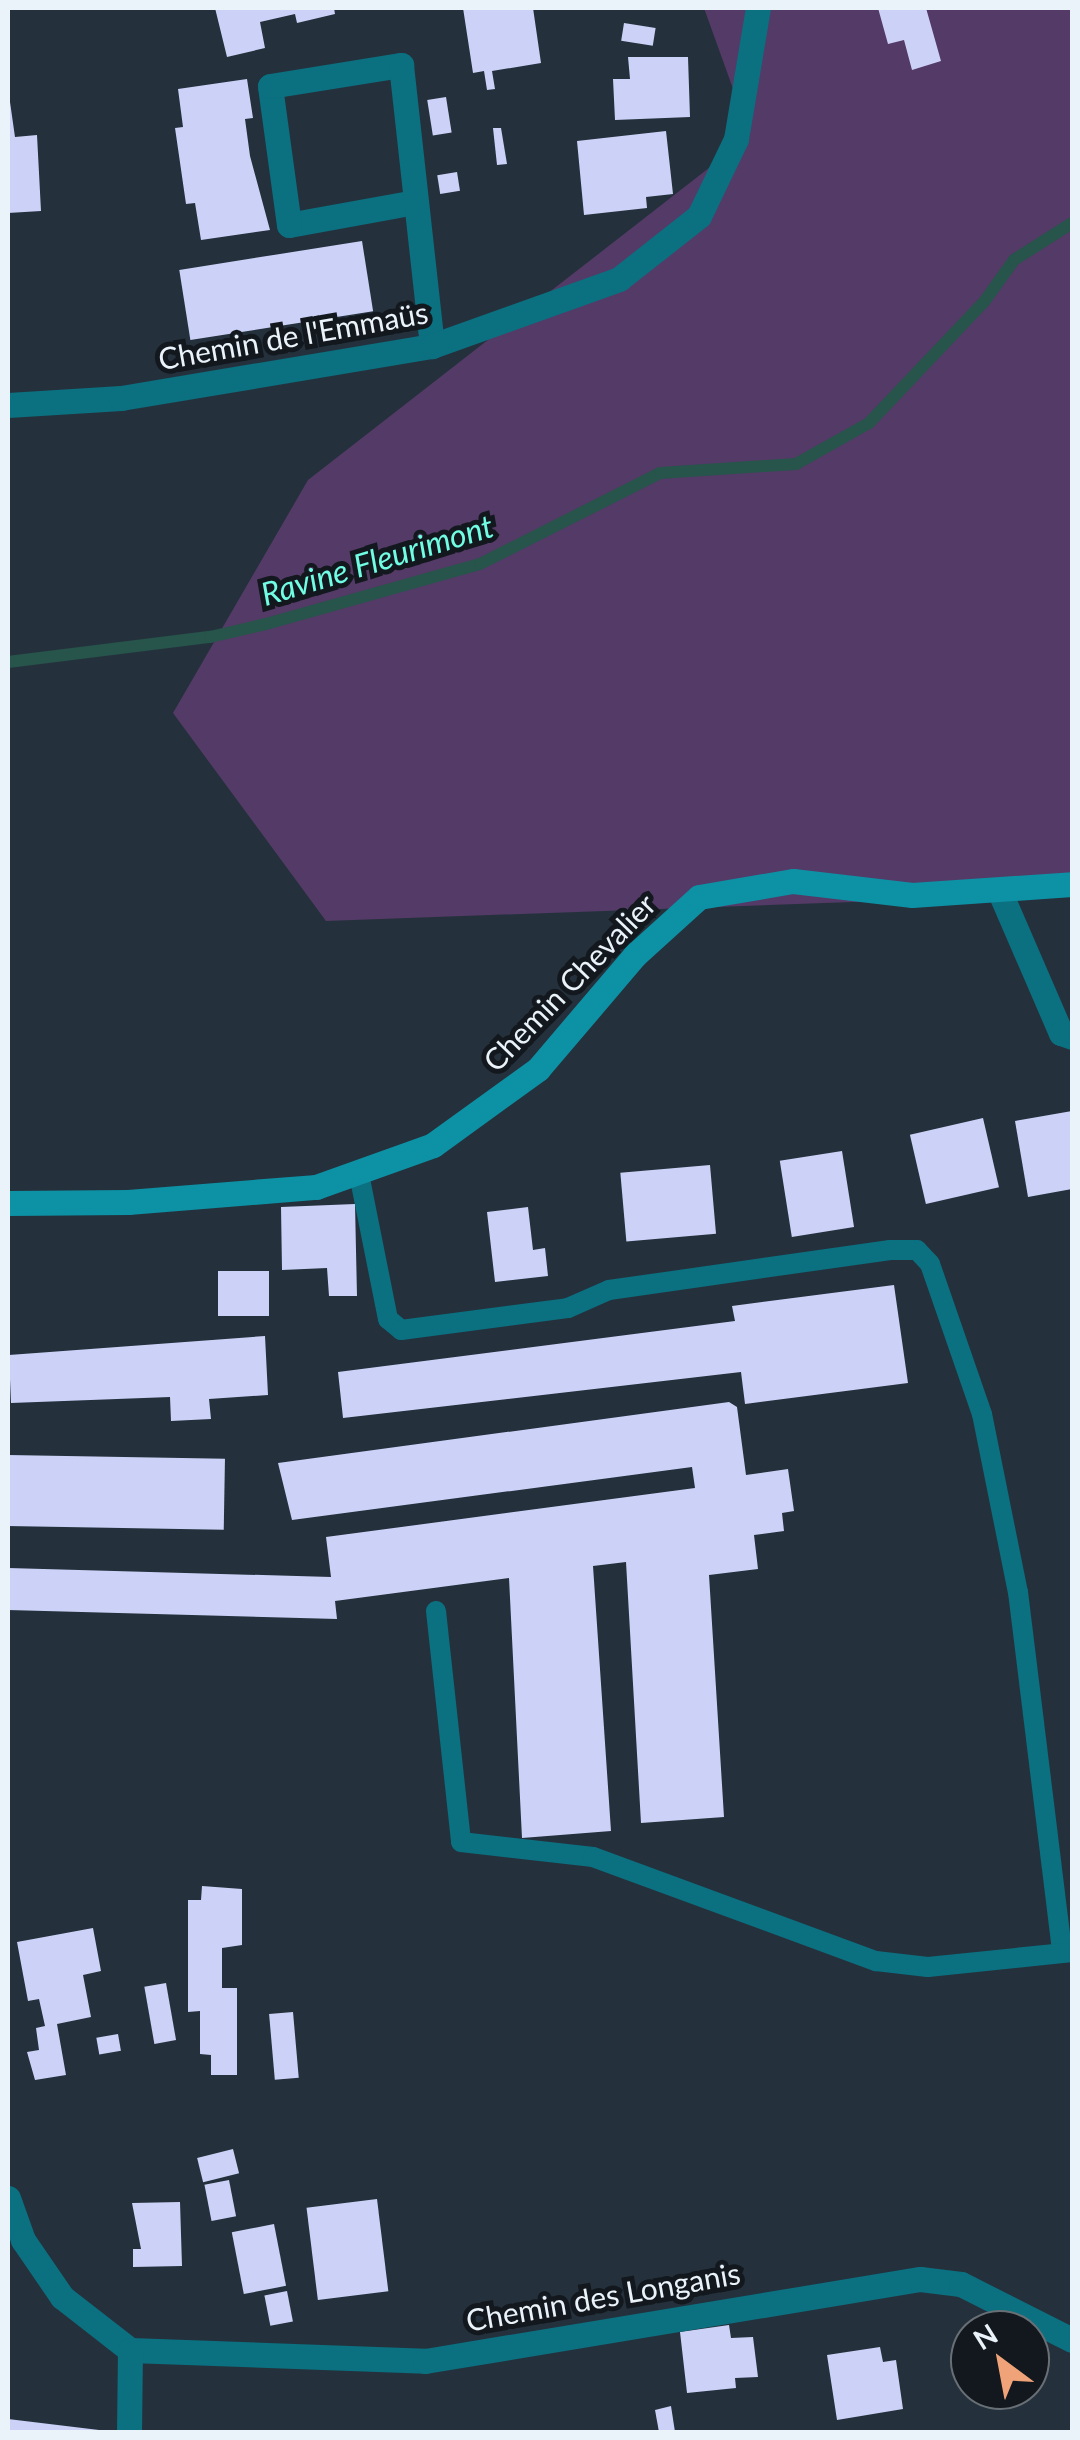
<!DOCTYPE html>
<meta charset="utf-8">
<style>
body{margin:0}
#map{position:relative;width:1080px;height:2440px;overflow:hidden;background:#24313c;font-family:Lato,sans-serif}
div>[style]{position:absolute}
.green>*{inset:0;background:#543a66}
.stream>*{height:12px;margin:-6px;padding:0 6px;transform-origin:6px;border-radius:6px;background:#27544b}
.building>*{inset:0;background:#ccd2f7;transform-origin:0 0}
.lane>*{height:20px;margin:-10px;padding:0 10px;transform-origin:10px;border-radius:10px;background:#0b7080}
.street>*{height:25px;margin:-12.5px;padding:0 12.5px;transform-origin:12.5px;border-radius:12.5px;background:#0b7080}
.secondary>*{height:25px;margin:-12.5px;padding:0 12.5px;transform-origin:12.5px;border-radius:12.5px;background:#0d91a5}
span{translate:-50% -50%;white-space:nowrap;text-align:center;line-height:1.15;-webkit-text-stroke:10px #12181d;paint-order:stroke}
.street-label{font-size:30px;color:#eaf2fa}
.water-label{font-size:32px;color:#71fde4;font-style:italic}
.frame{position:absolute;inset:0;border:10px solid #eaf2fa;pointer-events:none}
.north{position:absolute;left:950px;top:2310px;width:100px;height:100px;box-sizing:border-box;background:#12181d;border:2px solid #686f75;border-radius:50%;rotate:328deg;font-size:28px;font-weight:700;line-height:40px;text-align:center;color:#eaf2fa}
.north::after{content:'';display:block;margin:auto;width:35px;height:45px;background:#f0a279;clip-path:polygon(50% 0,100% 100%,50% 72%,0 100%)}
</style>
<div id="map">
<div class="green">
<i style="clip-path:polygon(704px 8px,1072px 8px,1072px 894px,326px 921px,173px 713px,308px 480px,750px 136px)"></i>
</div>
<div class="stream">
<i style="left:8px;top:662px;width:204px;rotate:-7.1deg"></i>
<i style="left:210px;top:637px;width:57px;rotate:-13.1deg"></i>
<i style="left:266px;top:624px;width:222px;rotate:-15.7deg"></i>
<i style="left:480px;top:564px;width:202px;rotate:-26.8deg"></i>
<i style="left:660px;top:473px;width:136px;rotate:-3.8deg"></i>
<i style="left:796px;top:464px;width:84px;rotate:-29.3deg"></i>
<i style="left:869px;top:423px;width:167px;rotate:-46.5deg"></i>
<i style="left:984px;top:302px;width:52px;rotate:-54.5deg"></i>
<i style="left:1014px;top:260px;width:69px;rotate:-32.5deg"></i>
</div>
<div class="building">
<i style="clip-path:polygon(215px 8px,334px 8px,335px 14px,297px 23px,295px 14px,260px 22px,265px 48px,227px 57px)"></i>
<i style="clip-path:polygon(463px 8px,533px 8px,541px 63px,492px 71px,495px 89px,487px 90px,484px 71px,473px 73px)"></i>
<i style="clip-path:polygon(878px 8px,926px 8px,941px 61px,912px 70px,904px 40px,888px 44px)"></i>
<i style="left:624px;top:23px;width:32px;height:18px;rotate:9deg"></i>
<i style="clip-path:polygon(628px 57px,688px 57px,690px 117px,615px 120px,613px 79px,630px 79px)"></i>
<i style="clip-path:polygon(247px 79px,253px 118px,245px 119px,250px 156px,270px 230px,201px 240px,195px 203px,186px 204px,175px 128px,183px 127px,178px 89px)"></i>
<i style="clip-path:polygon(8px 88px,15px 137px,37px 135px,41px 211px,8px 213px)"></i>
<i style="left:446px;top:97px;width:36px;height:19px;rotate:81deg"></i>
<i style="clip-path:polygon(493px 128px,501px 128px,507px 164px,497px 165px)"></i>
<i style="clip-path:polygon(666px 131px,673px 194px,646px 197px,647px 208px,584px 215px,577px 141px)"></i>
<i style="left:457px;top:172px;width:19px;height:20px;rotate:81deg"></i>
<i style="left:362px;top:241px;width:71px;height:185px;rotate:81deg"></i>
<i style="clip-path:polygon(1072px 1111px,1072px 1189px,1028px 1197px,1015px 1121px)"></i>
<i style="left:983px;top:1118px;width:71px;height:75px;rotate:77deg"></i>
<i style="left:842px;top:1151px;width:77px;height:63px;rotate:81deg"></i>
<i style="left:710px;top:1165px;width:69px;height:90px;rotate:85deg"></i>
<i style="clip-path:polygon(355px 1204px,357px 1296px,329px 1296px,327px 1268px,282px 1270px,281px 1207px)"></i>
<i style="clip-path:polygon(528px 1207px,533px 1250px,545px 1248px,548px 1276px,495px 1282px,487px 1212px)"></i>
<i style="left:269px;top:1271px;width:45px;height:51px;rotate:90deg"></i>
<i style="clip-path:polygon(894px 1285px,908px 1383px,745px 1404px,741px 1372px,343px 1418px,338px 1372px,735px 1321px,732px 1306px)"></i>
<i style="clip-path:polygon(265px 1336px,268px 1395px,209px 1399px,211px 1419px,171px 1421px,170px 1397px,11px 1403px,9px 1355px)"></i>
<i style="clip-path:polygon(729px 1402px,737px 1407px,746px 1475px,788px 1469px,794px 1511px,782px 1513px,784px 1531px,754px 1535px,758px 1569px,709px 1575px,724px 1817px,641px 1823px,626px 1562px,593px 1566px,611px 1831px,522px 1838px,509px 1578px,335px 1601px,337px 1619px,8px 1610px,8px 1568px,331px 1577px,326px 1537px,695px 1488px,692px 1467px,292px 1520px,278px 1463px)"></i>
<i style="left:8px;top:1455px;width:217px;height:71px;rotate:1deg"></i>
<i style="clip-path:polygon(202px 1886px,242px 1889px,242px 1945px,222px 1948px,222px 1988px,237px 1988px,237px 2075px,211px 2075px,211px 2055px,200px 2054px,200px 2011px,188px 2012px,188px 1900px,201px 1900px)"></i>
<i style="clip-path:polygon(93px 1928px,101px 1971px,83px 1975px,91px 2017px,57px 2024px,66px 2075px,35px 2080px,27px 2052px,39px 2050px,36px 2028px,45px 2026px,39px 1999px,28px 2001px,17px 1942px)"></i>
<i style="left:166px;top:1983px;width:58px;height:22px;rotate:80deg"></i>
<i style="left:293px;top:2012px;width:66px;height:24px;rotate:85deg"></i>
<i style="left:118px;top:2034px;width:17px;height:22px;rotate:80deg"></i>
<i style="left:233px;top:2149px;width:25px;height:37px;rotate:76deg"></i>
<i style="left:229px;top:2180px;width:37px;height:25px;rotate:79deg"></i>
<i style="left:377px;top:2199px;width:93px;height:71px;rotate:83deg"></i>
<i style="clip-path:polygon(180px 2202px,182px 2266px,133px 2267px,133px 2249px,141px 2249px,132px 2203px)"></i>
<i style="left:274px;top:2224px;width:63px;height:43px;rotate:79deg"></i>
<i style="left:287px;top:2291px;width:31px;height:23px;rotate:79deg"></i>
<i style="clip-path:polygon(729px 2325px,731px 2338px,753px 2337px,758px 2377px,735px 2378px,736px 2388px,687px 2393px,680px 2332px)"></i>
<i style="clip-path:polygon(880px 2347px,883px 2362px,896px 2360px,903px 2409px,837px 2420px,827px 2355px)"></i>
<i style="clip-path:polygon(671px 2406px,675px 2432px,659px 2432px,655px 2410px)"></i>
<i style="clip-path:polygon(8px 2419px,99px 2430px,99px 2432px,8px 2432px)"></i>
</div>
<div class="lane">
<i style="left:359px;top:1174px;width:148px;rotate:78.7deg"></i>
<i style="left:388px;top:1319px;width:17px;rotate:40deg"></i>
<i style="left:401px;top:1330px;width:168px;rotate:-7.5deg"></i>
<i style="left:568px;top:1308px;width:45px;rotate:-23.7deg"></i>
<i style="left:609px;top:1290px;width:284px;rotate:-8.1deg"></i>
<i style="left:890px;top:1250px;width:27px"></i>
<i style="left:917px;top:1250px;width:19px;rotate:47deg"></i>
<i style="left:930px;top:1264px;width:159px;rotate:70.9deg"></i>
<i style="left:982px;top:1414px;width:182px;rotate:78.6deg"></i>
<i style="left:1018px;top:1592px;width:363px;rotate:83deg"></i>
<i style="left:436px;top:1611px;width:232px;rotate:83.8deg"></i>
<i style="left:461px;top:1842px;width:133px;rotate:6.5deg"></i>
<i style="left:593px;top:1857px;width:302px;rotate:20.2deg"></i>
<i style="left:876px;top:1961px;width:52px;rotate:6.6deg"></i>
<i style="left:928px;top:1967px;width:145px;rotate:-5.9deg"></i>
</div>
<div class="street">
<i style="left:415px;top:202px;width:128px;rotate:169.7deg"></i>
<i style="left:289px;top:225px;width:140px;rotate:-97.8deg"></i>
<i style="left:270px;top:86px;width:133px;rotate:-9.1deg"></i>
<i style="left:401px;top:65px;width:283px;rotate:83.7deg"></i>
<i style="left:8px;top:405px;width:113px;rotate:-3.5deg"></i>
<i style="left:121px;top:398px;width:315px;rotate:-9.5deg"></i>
<i style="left:432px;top:346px;width:199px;rotate:-19.7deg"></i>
<i style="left:619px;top:279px;width:102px;rotate:-38.2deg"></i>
<i style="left:699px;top:216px;width:85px;rotate:-64.3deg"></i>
<i style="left:736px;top:139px;width:133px;rotate:-80.5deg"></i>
<i style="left:999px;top:890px;width:156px;rotate:66.6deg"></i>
<i style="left:1061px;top:1033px;width:12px;rotate:20deg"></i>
<i style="left:8px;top:2198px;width:45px;rotate:70.3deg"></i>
<i style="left:23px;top:2240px;width:69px;rotate:55.6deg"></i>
<i style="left:62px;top:2297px;width:86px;rotate:37.9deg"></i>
<i style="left:130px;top:2350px;width:295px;rotate:2.1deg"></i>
<i style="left:425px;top:2361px;width:502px;rotate:-9.41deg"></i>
<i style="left:920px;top:2279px;width:41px;rotate:7deg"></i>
<i style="left:961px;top:2284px;width:124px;rotate:26.8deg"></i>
<i style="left:129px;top:2432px;width:82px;rotate:-89.3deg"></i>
</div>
<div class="secondary">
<i style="left:8px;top:1203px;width:120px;rotate:-0.5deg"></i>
<i style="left:128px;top:1202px;width:189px;rotate:-4.6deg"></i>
<i style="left:316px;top:1187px;width:124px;rotate:-19.7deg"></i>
<i style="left:433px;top:1145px;width:130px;rotate:-35.9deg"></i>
<i style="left:538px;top:1069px;width:150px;rotate:-49.6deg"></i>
<i style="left:635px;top:955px;width:86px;rotate:-42.2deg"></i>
<i style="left:699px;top:897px;width:95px;rotate:-9.7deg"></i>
<i style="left:793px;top:881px;width:120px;rotate:6.7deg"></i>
<i style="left:912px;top:895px;width:160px;rotate:-3.9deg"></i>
</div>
<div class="street-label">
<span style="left:293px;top:335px;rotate:-10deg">Chemin de l'Emmaüs</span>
<span style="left:569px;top:982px;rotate:-46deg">Chemin Chevalier</span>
<span style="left:603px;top:2296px;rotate:-10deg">Chemin des Longanis</span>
</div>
<div class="water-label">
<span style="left:377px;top:560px;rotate:-17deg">Ravine Fleurimont</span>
</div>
<div class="frame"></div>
<div class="north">N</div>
</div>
